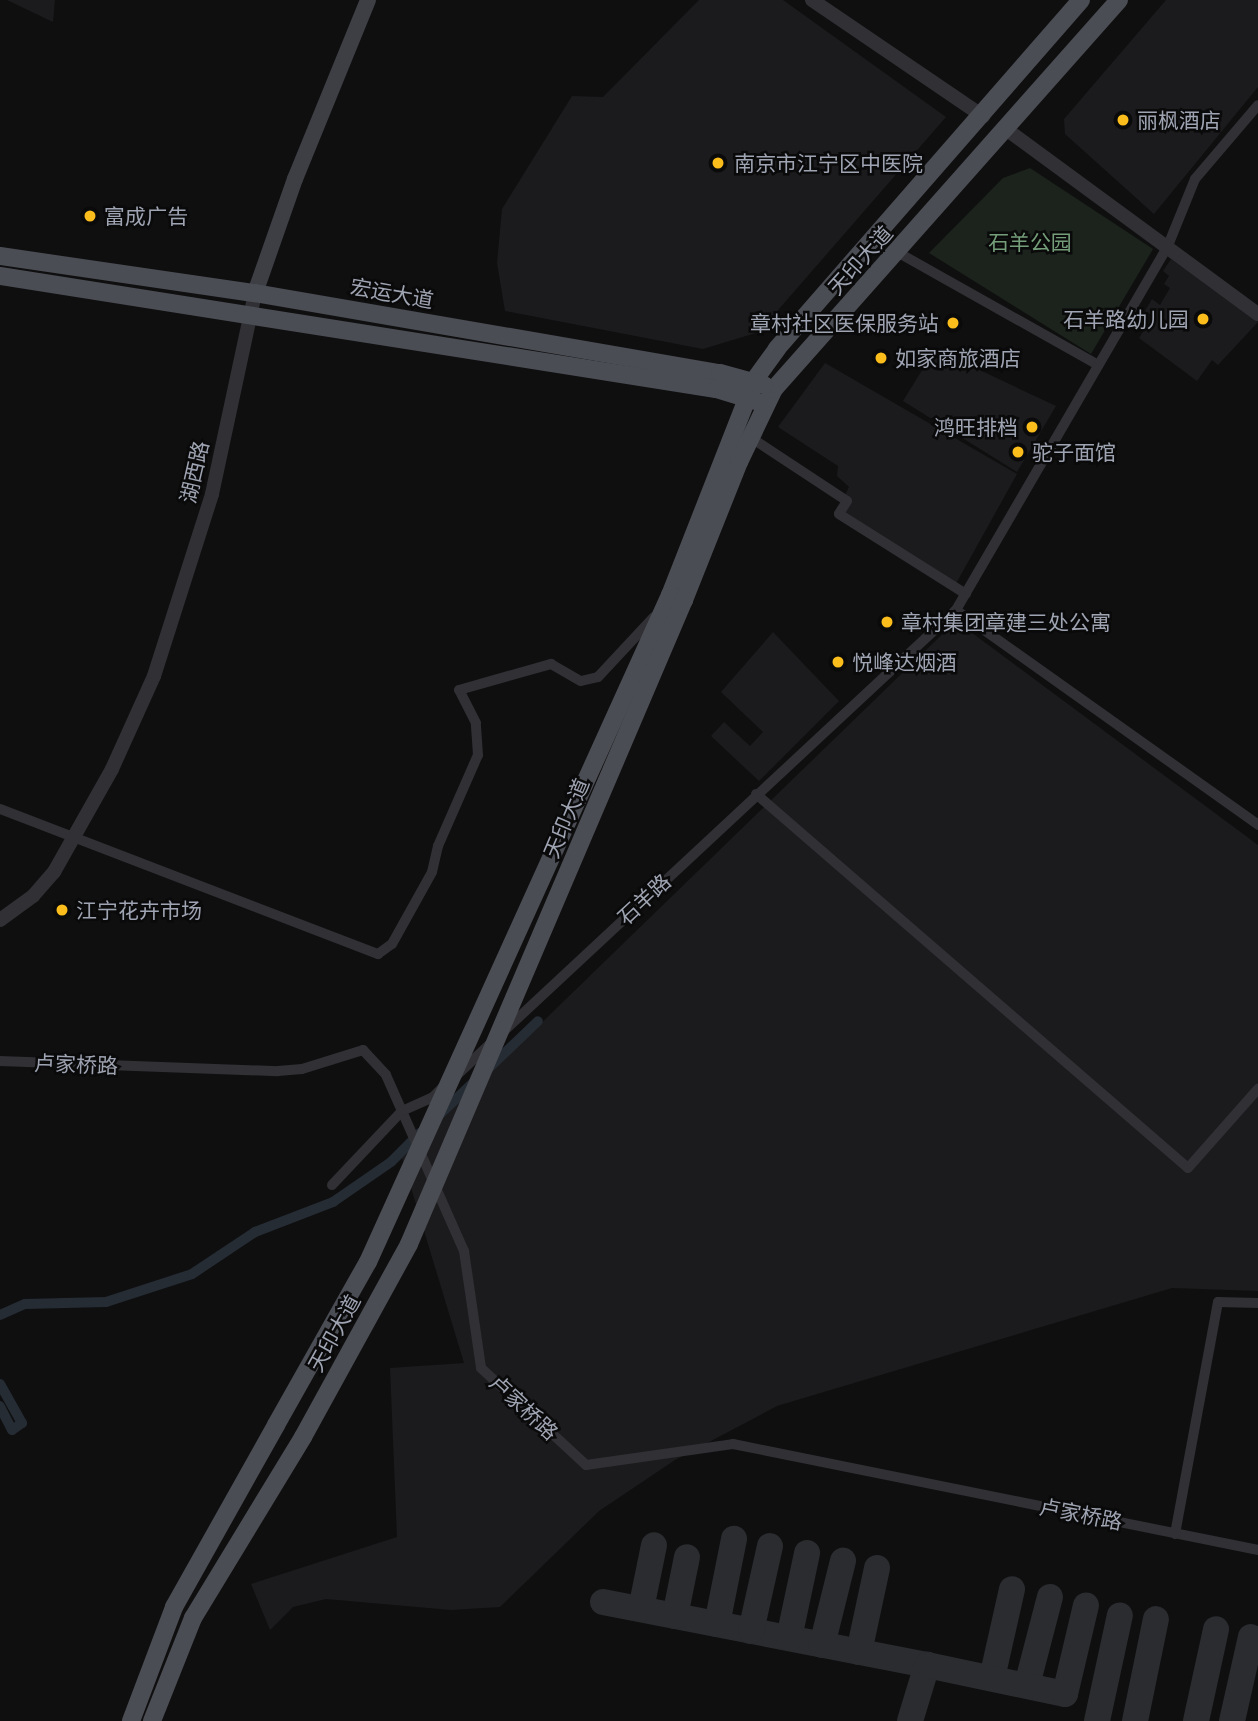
<!DOCTYPE html>
<meta charset="utf-8">
<style>
body{margin:0}
#map{position:relative;width:1258px;height:1721px;overflow:hidden;background:#0f0f10;font-family:Ubuntu,"Noto Sans SC",sans-serif}
div>[style]{position:absolute}
.built>*{inset:0;background:#1b1b1d}
.green>*{inset:0;background:#1b231c}
.canal>*{height:10px;margin:-5px;padding:0 5px;transform-origin:5px;border-radius:5px;background:#252c34}
.taxiway>*{height:26px;margin:-13px;padding:0 13px;transform-origin:13px;border-radius:13px;background:#2a2c2f}
.minor>*{height:10px;margin:-5px;padding:0 5px;transform-origin:5px;border-radius:5px;background:#303035}
.tertiary>*{height:14px;margin:-7px;padding:0 7px;transform-origin:7px;border-radius:7px;background:#303035}
.secondary>*{height:16px;margin:-8px;padding:0 8px;transform-origin:8px;border-radius:8px;background:#3d3f45}
.primary>*{height:18px;margin:-9px;padding:0 9px;transform-origin:9px;border-radius:9px;background:#4b4d54}
.primary-bridge>*{height:18px;margin:-9px;padding:0 9px;transform-origin:9px;border-radius:9px;background:#4b4d54}
.dots>*{width:19px;height:19px;translate:-50% -50%;box-sizing:border-box;border:4px solid #0a0a0b;border-radius:50%}
span{translate:-50% -50%;white-space:nowrap;text-align:center;line-height:1.15;-webkit-text-stroke:5px #0a0a0b;paint-order:stroke}
.poi-label{font-size:21px;color:#9fa4b2}
.left{translate:0 -50%;text-align:left}
.right{translate:-100% -50%;text-align:right}
.park-label{font-size:21px;color:#749e79}
.street-label{font-size:21px;color:#9fa4b2}
</style>
<div id="map">
<div class="built">
<i style="clip-path:polygon(7px 0,55px 0,53px 22px)"></i>
<i style="clip-path:polygon(699px 0,783px 0,946px 117px,759px 332px,703px 349px,505px 311px,497px 263px,502px 209px,572px 96px,603px 97px)"></i>
<i style="clip-path:polygon(1166px 0,1258px 0,1258px 87px,1154px 214px,1065px 134px,1064px 119px)"></i>
<i style="clip-path:polygon(1171px 259px,1258px 322px,1218px 365px,1212px 360px,1197px 381px,1139px 338px,1153px 316px,1145px 311px,1152px 299px,1160px 305px,1170px 288px,1164px 284px,1169px 276px,1163px 271px)"></i>
<i style="clip-path:polygon(935px 349px,1056px 406px,1017px 472px,903px 401px)"></i>
<i style="clip-path:polygon(825px 363px,1017px 474px,953px 589px,834px 516px,849px 487px,837px 476px,838px 466px,778px 427px)"></i>
<i style="clip-path:polygon(956px 621px,1258px 845px,1258px 1291px,1172px 1288px,777px 1406px,675px 1460px,599px 1511px,500px 1607px,451px 1610px,326px 1599px,293px 1607px,270px 1630px,251px 1584px,397px 1537px,390px 1368px,464px 1363px,402px 1158px)"></i>
<i style="clip-path:polygon(773px 632px,839px 701px,759px 781px,711px 736px,724px 722px,750px 746px,763px 732px,721px 692px)"></i>
</div>
<div class="green">
<i style="clip-path:polygon(1030px 168px,1153px 249px,1091px 354px,929px 253px,1003px 178px)"></i>
</div>
<div class="canal">
<i style="left:488px;top:1069px;width:69px;rotate:-43.8deg"></i>
<i style="left:437px;top:1117px;width:51px;rotate:-43.4deg"></i>
<i style="left:0;top:1315px;width:27px;rotate:-24deg"></i>
<i style="left:25px;top:1304px;width:81px;rotate:-1.4deg"></i>
<i style="left:106px;top:1302px;width:90px;rotate:-18deg"></i>
<i style="left:192px;top:1274px;width:76px;rotate:-33.7deg"></i>
<i style="left:255px;top:1232px;width:84px;rotate:-21deg"></i>
<i style="left:333px;top:1202px;width:70px;rotate:-34.6deg"></i>
<i style="left:391px;top:1162px;width:41px;rotate:-45deg"></i>
<i style="left:0;top:1384px;width:45px;rotate:60.6deg"></i>
<i style="left:22px;top:1423px;width:12px;rotate:145deg"></i>
<i style="left:12px;top:1430px;width:27px;rotate:-117deg"></i>
</div>
<div class="taxiway">
<i style="left:603px;top:1602px;width:330px;rotate:11deg"></i>
<i style="left:641px;top:1609px;width:65px;rotate:-78.5deg"></i>
<i style="left:675px;top:1616px;width:60px;rotate:-78.5deg"></i>
<i style="left:717px;top:1624px;width:87px;rotate:-78.7deg"></i>
<i style="left:751px;top:1631px;width:87px;rotate:-77.4deg"></i>
<i style="left:789px;top:1638px;width:87px;rotate:-78deg"></i>
<i style="left:822px;top:1645px;width:87px;rotate:-76deg"></i>
<i style="left:859px;top:1652px;width:86px;rotate:-77.9deg"></i>
<i style="left:992px;top:1678px;width:91px;rotate:-77.3deg"></i>
<i style="left:1027px;top:1685px;width:91px;rotate:-75.4deg"></i>
<i style="left:910px;top:1721px;width:59px;rotate:-73.1deg"></i>
<i style="left:927px;top:1665px;width:141px;rotate:11.9deg"></i>
<i style="left:1065px;top:1694px;width:91px;rotate:-76.7deg"></i>
<i style="left:1097px;top:1721px;width:108px;rotate:-77.8deg"></i>
<i style="left:1135px;top:1721px;width:104px;rotate:-78.4deg"></i>
<i style="left:1196px;top:1721px;width:94px;rotate:-77.7deg"></i>
<i style="left:1232px;top:1721px;width:86px;rotate:-77.3deg"></i>
</div>
<div class="minor">
<i style="left:897px;top:252px;width:231px;rotate:29.3deg"></i>
<i style="left:750px;top:437px;width:116px;rotate:33.4deg"></i>
<i style="left:847px;top:501px;width:15px;rotate:122deg"></i>
<i style="left:839px;top:514px;width:150px;rotate:32.2deg"></i>
<i style="left:956px;top:610px;width:371px;rotate:35.4deg"></i>
<i style="left:756px;top:794px;width:571px;rotate:40.88deg"></i>
<i style="left:1188px;top:1168px;width:106px;rotate:-48.5deg"></i>
<i style="left:0;top:809px;width:405px;rotate:21deg"></i>
<i style="left:378px;top:954px;width:17px;rotate:-36deg"></i>
<i style="left:392px;top:944px;width:82px;rotate:-60.9deg"></i>
<i style="left:432px;top:872px;width:27px;rotate:-77deg"></i>
<i style="left:438px;top:846px;width:99px;rotate:-66.3deg"></i>
<i style="left:478px;top:755px;width:32px;rotate:-94deg"></i>
<i style="left:476px;top:723px;width:37px;rotate:-117deg"></i>
<i style="left:459px;top:690px;width:96px;rotate:-15.8deg"></i>
<i style="left:551px;top:664px;width:34px;rotate:30deg"></i>
<i style="left:581px;top:681px;width:17px;rotate:-13deg"></i>
<i style="left:598px;top:677px;width:82px;rotate:-47deg"></i>
<i style="left:504px;top:1031px;width:618px;rotate:-42.97deg"></i>
<i style="left:956px;top:610px;width:419px;rotate:-59.8deg"></i>
<i style="left:1167px;top:248px;width:74px;rotate:-67.9deg"></i>
<i style="left:1195px;top:179px;width:97px;rotate:-49.6deg"></i>
<i style="left:0;top:1061px;width:278px;rotate:2.1deg"></i>
<i style="left:278px;top:1071px;width:24px;rotate:-5deg"></i>
<i style="left:302px;top:1069px;width:64px;rotate:-17.3deg"></i>
<i style="left:363px;top:1050px;width:34px;rotate:47deg"></i>
<i style="left:386px;top:1075px;width:193px;rotate:66.1deg"></i>
<i style="left:464px;top:1251px;width:118px;rotate:81.7deg"></i>
<i style="left:481px;top:1368px;width:143px;rotate:42.7deg"></i>
<i style="left:586px;top:1465px;width:148px;rotate:-8.1deg"></i>
<i style="left:733px;top:1444px;width:536px;rotate:11.41deg"></i>
<i style="left:458px;top:1074px;width:47px;rotate:-43.3deg"></i>
<i style="left:332px;top:1185px;width:102px;rotate:-46.6deg"></i>
<i style="left:402px;top:1111px;width:34px;rotate:-24deg"></i>
<i style="left:433px;top:1097px;width:14px;rotate:-45deg"></i>
<i style="left:1175px;top:1534px;width:236px;rotate:-79.5deg"></i>
<i style="left:1218px;top:1302px;width:40px;rotate:1.4deg"></i>
</div>
<div class="tertiary">
<i style="left:812px;top:0;width:207px;rotate:34.2deg"></i>
<i style="left:1006px;top:129px;width:313px;rotate:36.3deg"></i>
<i style="left:0;top:920px;width:41px;rotate:-36deg"></i>
<i style="left:33px;top:896px;width:32px;rotate:-49deg"></i>
<i style="left:54px;top:872px;width:118px;rotate:-60.6deg"></i>
<i style="left:112px;top:769px;width:102px;rotate:-65.7deg"></i>
<i style="left:154px;top:676px;width:191px;rotate:-72.3deg"></i>
<i style="left:212px;top:494px;width:206px;rotate:-77.9deg"></i>
</div>
<div class="secondary">
<i style="left:255px;top:293px;width:121px;rotate:-70.7deg"></i>
<i style="left:295px;top:179px;width:193px;rotate:-67.8deg"></i>
</div>
<div class="primary">
<i style="left:1081px;top:0;width:463px;rotate:131.1deg"></i>
<i style="left:777px;top:349px;width:39px;rotate:126deg"></i>
<i style="left:754px;top:381px;width:230px;rotate:111.4deg"></i>
<i style="left:670px;top:595px;width:15px;rotate:20deg"></i>
<i style="left:684px;top:600px;width:149px;rotate:-68.3deg"></i>
<i style="left:739px;top:462px;width:81px;rotate:-64.4deg"></i>
<i style="left:774px;top:389px;width:520px;rotate:-48.43deg"></i>
<i style="left:0;top:256px;width:258px;rotate:8.3deg"></i>
<i style="left:255px;top:293px;width:472px;rotate:9.8deg"></i>
<i style="left:720px;top:373px;width:46px;rotate:15.3deg"></i>
<i style="left:0;top:276px;width:725px;rotate:8.97deg"></i>
<i style="left:716px;top:389px;width:42px;rotate:16.7deg"></i>
<i style="left:131px;top:1721px;width:122px;rotate:-69.3deg"></i>
<i style="left:174px;top:1607px;width:209px;rotate:-60.7deg"></i>
<i style="left:152px;top:1721px;width:111px;rotate:-68.3deg"></i>
<i style="left:193px;top:1618px;width:212px;rotate:-58.7deg"></i>
</div>
<div class="primary-bridge">
<i style="left:276px;top:1425px;width:187px;rotate:-60.6deg"></i>
<i style="left:368px;top:1262px;width:732px;rotate:-65.64deg"></i>
<i style="left:303px;top:1437px;width:220px;rotate:-61.2deg"></i>
<i style="left:409px;top:1244px;width:700px;rotate:-66.88deg"></i>
</div>
<div class="dots">
<i style="left:1123px;top:120px;background:#fbbd1c"></i>
<i style="left:718px;top:163px;background:#fbbd1c"></i>
<i style="left:90px;top:216px;background:#fbbd1c"></i>
<i style="left:1203px;top:319px;background:#fbbd1c"></i>
<i style="left:953px;top:323px;background:#fbbd1c"></i>
<i style="left:881px;top:358px;background:#fbbd1c"></i>
<i style="left:1032px;top:427px;background:#fbbd1c"></i>
<i style="left:1018px;top:452px;background:#fbbd1c"></i>
<i style="left:887px;top:622px;background:#fbbd1c"></i>
<i style="left:838px;top:662px;background:#fbbd1c"></i>
<i style="left:62px;top:910px;background:#fbbd1c"></i>
</div>
<div class="poi-label">
<span class="left" style="left:1137px;top:120px">丽枫酒店</span>
<span class="left" style="left:734px;top:163px">南京市江宁区中医院</span>
<span class="left" style="left:104px;top:216px">富成广告</span>
<span class="right" style="left:1189px;top:319px">石羊路幼儿园</span>
<span class="right" style="left:939px;top:323px">章村社区医保服务站</span>
<span class="left" style="left:895px;top:358px">如家商旅酒店</span>
<span class="right" style="left:1018px;top:427px">鸿旺排档</span>
<span class="left" style="left:1032px;top:452px">驼子面馆</span>
<span class="left" style="left:901px;top:622px">章村集团章建三处公寓</span>
<span class="left" style="left:852px;top:662px">悦峰达烟酒</span>
<span class="left" style="left:76px;top:910px">江宁花卉市场</span>
</div>
<div class="park-label">
<span style="left:1030px;top:242px">石羊公园</span>
</div>
<div class="street-label">
<span style="left:860px;top:260px;rotate:-48deg">天印大道</span>
<span style="left:392px;top:293px;rotate:10deg">宏运大道</span>
<span style="left:194px;top:472px;rotate:-77deg">湖西路</span>
<span style="left:566px;top:818px;rotate:-67deg">天印大道</span>
<span style="left:644px;top:899px;rotate:-43deg">石羊路</span>
<span style="left:76px;top:1064px;rotate:2deg">卢家桥路</span>
<span style="left:334px;top:1333px;rotate:-61deg">天印大道</span>
<span style="left:524px;top:1407px;rotate:43deg">卢家桥路</span>
<span style="left:1081px;top:1514px;rotate:11deg">卢家桥路</span>
</div>
</div>
